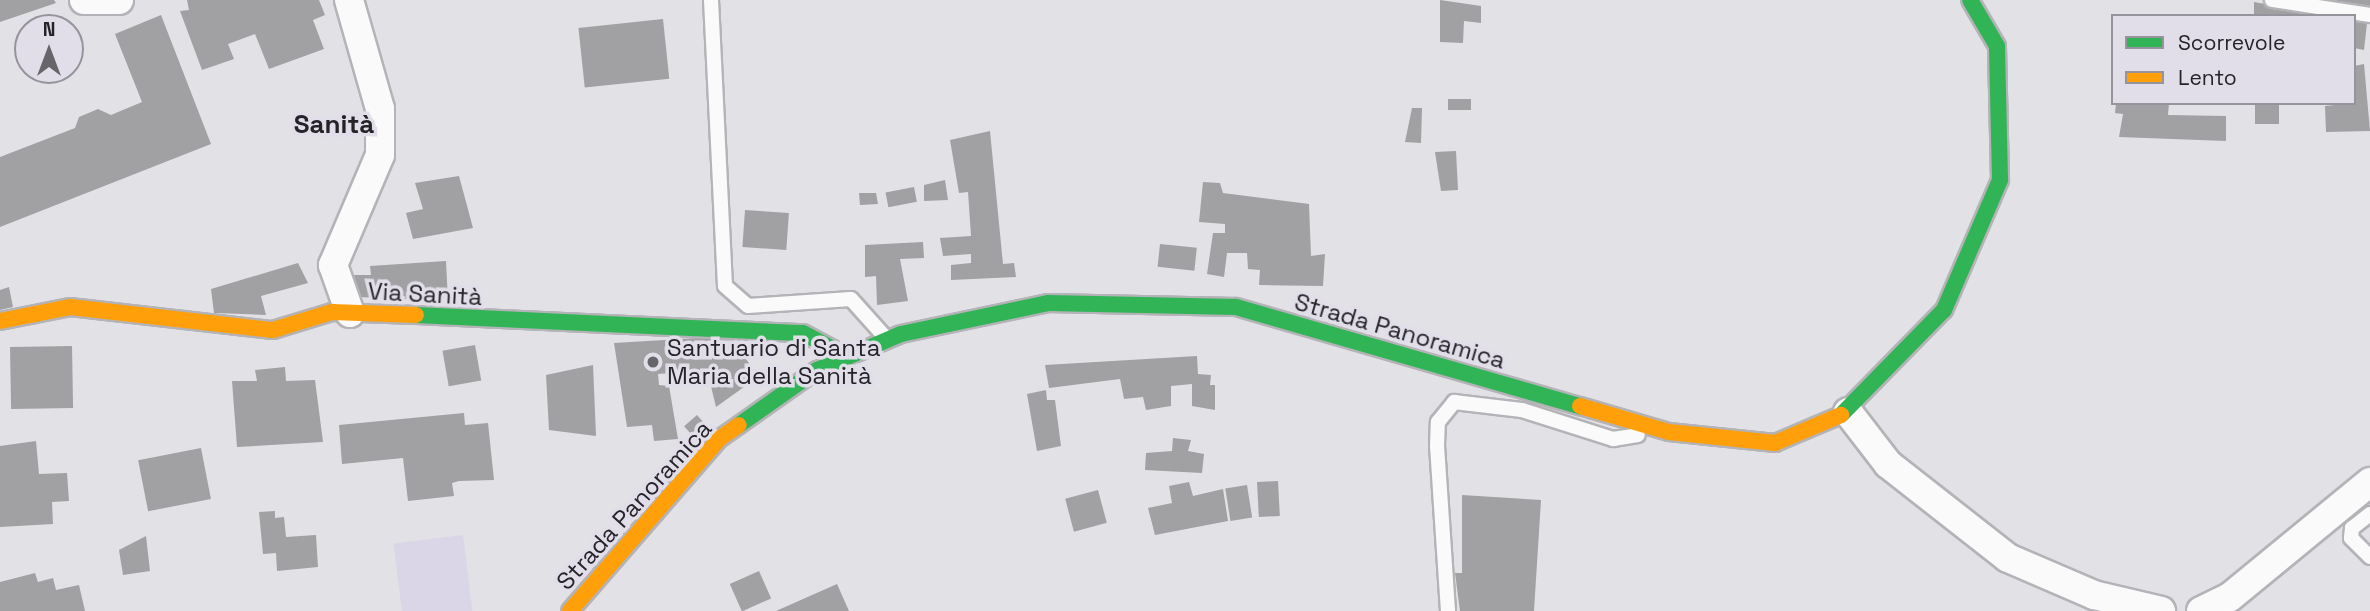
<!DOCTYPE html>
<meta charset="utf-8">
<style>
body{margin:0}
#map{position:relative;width:2370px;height:611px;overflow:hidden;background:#e2e1e6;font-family:"Space Grotesk",sans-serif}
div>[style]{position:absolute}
.green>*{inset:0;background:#dad6e8;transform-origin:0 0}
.building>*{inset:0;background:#a1a0a3;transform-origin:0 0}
.roads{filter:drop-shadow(2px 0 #b4b3b7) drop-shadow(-2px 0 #b4b3b7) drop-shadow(0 2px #b4b3b7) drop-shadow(0 -2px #b4b3b7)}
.lane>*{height:14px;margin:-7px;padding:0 7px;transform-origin:7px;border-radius:7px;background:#fbfafb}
.street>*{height:28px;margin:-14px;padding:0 14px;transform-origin:14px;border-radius:14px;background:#fbfafb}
.fast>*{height:16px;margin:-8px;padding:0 8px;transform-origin:8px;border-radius:8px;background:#30b455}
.slow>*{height:16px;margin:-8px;padding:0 8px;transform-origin:8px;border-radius:8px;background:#ff9f0a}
.dots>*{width:19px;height:19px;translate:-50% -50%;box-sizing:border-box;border:4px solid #e1dee9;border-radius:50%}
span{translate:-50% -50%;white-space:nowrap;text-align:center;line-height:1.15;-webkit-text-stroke:7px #e1dee9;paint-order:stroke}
.street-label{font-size:24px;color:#242327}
.poi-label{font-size:24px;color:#242327}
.left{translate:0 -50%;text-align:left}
.neighbourhood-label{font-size:26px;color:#242327;font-weight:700}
.legend{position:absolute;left:2111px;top:14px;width:245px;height:91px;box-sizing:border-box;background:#e1dee9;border:2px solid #95939b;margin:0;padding:9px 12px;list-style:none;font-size:21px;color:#242327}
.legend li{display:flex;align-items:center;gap:14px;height:35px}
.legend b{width:35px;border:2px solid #95939b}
.north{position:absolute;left:14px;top:14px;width:70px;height:70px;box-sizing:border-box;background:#e1dee9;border:2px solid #95939b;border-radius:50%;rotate:0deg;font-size:19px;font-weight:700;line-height:28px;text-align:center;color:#242327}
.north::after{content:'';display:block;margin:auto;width:24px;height:32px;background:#66666a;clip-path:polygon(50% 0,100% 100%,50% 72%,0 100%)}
</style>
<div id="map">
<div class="green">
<i style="left:463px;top:535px;width:77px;height:70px;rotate:83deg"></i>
</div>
<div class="building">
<i style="clip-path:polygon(0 0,54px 0,56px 3px,0 22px)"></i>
<i style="clip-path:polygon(187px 0,319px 0,325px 15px,313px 20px,324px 49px,269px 69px,255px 34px,228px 44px,234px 59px,202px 70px,180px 11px,189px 10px)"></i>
<i style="clip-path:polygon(1440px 0,1481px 6px,1481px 23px,1464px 21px,1463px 43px,1440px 42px)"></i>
<i style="clip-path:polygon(2329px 0,2370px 0,2370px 8px,2329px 1px)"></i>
<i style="clip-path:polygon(2254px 2px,2319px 14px,2319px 16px,2254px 16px)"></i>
<i style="clip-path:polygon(161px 15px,211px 144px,0 227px,0 157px,75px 128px,79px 117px,98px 109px,111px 115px,142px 102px,115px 34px)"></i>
<i style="left:663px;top:19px;width:60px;height:85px;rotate:84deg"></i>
<i style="clip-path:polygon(2354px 21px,2367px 23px,2364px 50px,2354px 48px)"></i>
<i style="clip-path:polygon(2364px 64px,2370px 131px,2326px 132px,2325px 106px,2354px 103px,2354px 66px)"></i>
<i style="left:1448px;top:99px;width:23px;height:11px"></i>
<i style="clip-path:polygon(2116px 103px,2169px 103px,2168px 115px,2226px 116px,2226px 141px,2119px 137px,2123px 114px,2115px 113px)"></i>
<i style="left:2255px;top:103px;width:24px;height:21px"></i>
<i style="clip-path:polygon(1412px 108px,1422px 108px,1421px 143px,1405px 142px)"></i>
<i style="clip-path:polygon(990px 131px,1003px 264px,1014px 263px,1016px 277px,951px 280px,951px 265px,971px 263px,971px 254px,943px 256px,940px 238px,971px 236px,968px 192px,959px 193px,950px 140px)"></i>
<i style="clip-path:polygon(1456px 151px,1458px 190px,1441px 191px,1435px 152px)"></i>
<i style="clip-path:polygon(459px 176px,473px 228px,413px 239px,406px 213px,423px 209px,415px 183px)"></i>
<i style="clip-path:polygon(945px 180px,948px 200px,924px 201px,924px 185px)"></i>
<i style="clip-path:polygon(1203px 182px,1220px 183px,1223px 193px,1309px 204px,1311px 256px,1325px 254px,1323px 286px,1259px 285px,1260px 270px,1248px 269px,1247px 253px,1227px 253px,1224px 277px,1207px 274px,1213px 233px,1225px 233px,1225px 224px,1199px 222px)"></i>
<i style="left:914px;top:187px;width:15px;height:29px;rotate:79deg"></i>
<i style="clip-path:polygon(859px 193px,876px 193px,878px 204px,860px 205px)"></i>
<i style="left:745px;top:210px;width:44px;height:37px;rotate:4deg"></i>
<i style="clip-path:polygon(923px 242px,924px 258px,900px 259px,908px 301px,877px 305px,876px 276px,865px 277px,865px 245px)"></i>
<i style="left:1160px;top:244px;width:37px;height:23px;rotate:6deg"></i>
<i style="clip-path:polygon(446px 261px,448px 301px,359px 297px,354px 275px,371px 275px,370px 266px)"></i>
<i style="clip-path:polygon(298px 263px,308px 283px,261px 296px,266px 315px,214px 313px,211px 289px)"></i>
<i style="clip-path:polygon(9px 287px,13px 307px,0 310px,0 290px)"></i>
<i style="clip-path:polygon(731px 336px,758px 377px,716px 407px,707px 370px,658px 374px,659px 385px,669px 386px,678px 439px,654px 441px,652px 425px,627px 427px,614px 343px)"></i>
<i style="left:475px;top:345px;width:36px;height:33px;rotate:80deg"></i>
<i style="left:72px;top:346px;width:62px;height:62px;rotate:89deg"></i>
<i style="clip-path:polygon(1197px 356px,1198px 374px,1211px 375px,1210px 385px,1215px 385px,1215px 410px,1192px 406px,1192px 384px,1171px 386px,1171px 406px,1146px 410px,1143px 397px,1124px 399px,1120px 379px,1049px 388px,1045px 365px)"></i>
<i style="clip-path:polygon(593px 365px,596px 436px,549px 430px,546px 375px)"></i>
<i style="clip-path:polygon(285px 367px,286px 381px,315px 380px,323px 442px,237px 447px,232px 381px,257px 381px,255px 370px)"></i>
<i style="clip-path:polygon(1046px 390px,1047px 400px,1055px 400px,1061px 446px,1037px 451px,1027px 394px)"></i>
<i style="clip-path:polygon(464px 413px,465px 425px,488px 423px,494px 480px,459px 481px,452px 483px,454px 496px,408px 501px,403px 458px,342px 464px,339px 425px)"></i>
<i style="left:697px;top:415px;width:11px;height:17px;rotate:49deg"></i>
<i style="clip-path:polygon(1173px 438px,1191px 440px,1188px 451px,1204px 454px,1202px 473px,1145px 470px,1146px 453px,1172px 451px)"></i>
<i style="clip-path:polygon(36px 441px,39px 474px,67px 473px,69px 501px,52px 502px,53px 524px,0 527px,0 446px)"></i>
<i style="left:201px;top:448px;width:52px;height:64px;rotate:79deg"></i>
<i style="left:1278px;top:481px;width:35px;height:21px;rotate:87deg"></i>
<i style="clip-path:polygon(1189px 482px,1193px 496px,1223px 489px,1228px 521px,1155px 535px,1148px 508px,1172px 503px,1169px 486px)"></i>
<i style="left:1247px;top:485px;width:33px;height:22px;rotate:81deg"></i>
<i style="left:1098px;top:490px;width:34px;height:34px;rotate:75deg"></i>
<i style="clip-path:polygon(1462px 495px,1541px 500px,1534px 611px,1460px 611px,1455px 573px,1462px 573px)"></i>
<i style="clip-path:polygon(275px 511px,275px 518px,284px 517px,286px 537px,316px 535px,318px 567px,277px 571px,276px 553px,263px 554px,259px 512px)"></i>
<i style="clip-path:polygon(146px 536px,150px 571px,123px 575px,119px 550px)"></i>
<i style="left:759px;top:571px;width:30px;height:32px;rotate:66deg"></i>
<i style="clip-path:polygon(35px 573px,38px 582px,53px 578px,56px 590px,79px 585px,85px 611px,0 611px,0 582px)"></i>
<i style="clip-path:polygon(837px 584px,849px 611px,776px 611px)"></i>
</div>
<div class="roads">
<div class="lane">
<i style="left:711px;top:0;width:286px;rotate:87.2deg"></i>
<i style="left:725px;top:286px;width:30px;rotate:41deg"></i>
<i style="left:748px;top:306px;width:103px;rotate:-3.9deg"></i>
<i style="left:851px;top:299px;width:52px;rotate:48.1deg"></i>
<i style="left:2272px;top:0;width:99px;rotate:8.7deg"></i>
<i style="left:2370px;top:514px;width:23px;rotate:142deg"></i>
<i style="left:2352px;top:528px;width:10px;rotate:96deg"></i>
<i style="left:2351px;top:538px;width:27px;rotate:45deg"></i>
<i style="left:1448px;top:611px;width:165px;rotate:-93.8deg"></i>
<i style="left:1437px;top:446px;width:24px;rotate:-88deg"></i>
<i style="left:1438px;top:422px;width:26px;rotate:-51deg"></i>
<i style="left:1454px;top:402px;width:68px;rotate:6.7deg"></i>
<i style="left:1522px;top:410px;width:96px;rotate:17.7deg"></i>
<i style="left:1613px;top:439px;width:25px;rotate:-9deg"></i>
</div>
<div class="street">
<i style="left:84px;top:0;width:35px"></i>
<i style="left:349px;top:0;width:113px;rotate:74.1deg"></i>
<i style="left:380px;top:109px;width:46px;rotate:90deg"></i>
<i style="left:380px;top:155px;width:120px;rotate:113.1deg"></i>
<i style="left:333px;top:265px;width:51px;rotate:70.5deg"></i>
<i style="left:1848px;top:412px;width:66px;rotate:52.4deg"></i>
<i style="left:1888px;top:464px;width:152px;rotate:38.1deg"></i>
<i style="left:2008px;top:558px;width:94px;rotate:23.3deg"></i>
<i style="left:2094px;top:595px;width:69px;rotate:13.4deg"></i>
<i style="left:2201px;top:611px;width:32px;rotate:-26deg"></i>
<i style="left:2230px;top:597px;width:181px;rotate:-39.4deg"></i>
</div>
<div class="fast">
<i style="left:416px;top:315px;width:387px;rotate:2.7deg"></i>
<i style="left:803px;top:333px;width:51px;rotate:28.1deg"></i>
<i style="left:1841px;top:415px;width:147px;rotate:-45.6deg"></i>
<i style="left:1944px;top:310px;width:142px;rotate:-66.7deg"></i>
<i style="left:2000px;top:180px;width:134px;rotate:-91.3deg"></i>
<i style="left:1997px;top:46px;width:53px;rotate:-120.4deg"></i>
<i style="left:739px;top:425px;width:95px;rotate:-35.2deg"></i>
<i style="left:817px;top:370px;width:91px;rotate:-23.2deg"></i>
<i style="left:901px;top:334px;width:150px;rotate:-11.9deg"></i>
<i style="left:1048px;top:303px;width:188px;rotate:1.2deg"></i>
<i style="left:1236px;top:307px;width:358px;rotate:16.1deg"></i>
</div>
<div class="slow">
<i style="left:0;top:321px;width:71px;rotate:-11.3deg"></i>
<i style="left:70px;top:307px;width:204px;rotate:6.5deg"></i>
<i style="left:273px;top:330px;width:62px;rotate:-17deg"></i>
<i style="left:332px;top:312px;width:84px;rotate:2deg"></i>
<i style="left:1580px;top:406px;width:93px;rotate:16.3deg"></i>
<i style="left:1669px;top:432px;width:107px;rotate:5.9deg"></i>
<i style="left:1775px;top:443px;width:72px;rotate:-23deg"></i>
<i style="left:570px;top:611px;width:228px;rotate:-49.1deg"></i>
<i style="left:719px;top:439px;width:24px;rotate:-35deg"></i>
</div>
</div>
<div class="dots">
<i style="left:653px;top:362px;background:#66666a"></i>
</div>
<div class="street-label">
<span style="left:425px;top:294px;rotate:3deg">Via Sanità</span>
<span style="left:1400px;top:331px;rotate:16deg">Strada Panoramica</span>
<span style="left:634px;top:505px;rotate:-48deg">Strada Panoramica</span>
</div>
<div class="poi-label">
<span class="left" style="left:667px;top:362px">Santuario di Santa<br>Maria della Sanità</span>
</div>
<div class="neighbourhood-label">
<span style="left:334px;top:125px">Sanità</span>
</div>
<ul class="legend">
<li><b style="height:9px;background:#30b455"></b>Scorrevole</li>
<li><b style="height:9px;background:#ff9f0a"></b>Lento</li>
</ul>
<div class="north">N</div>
</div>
